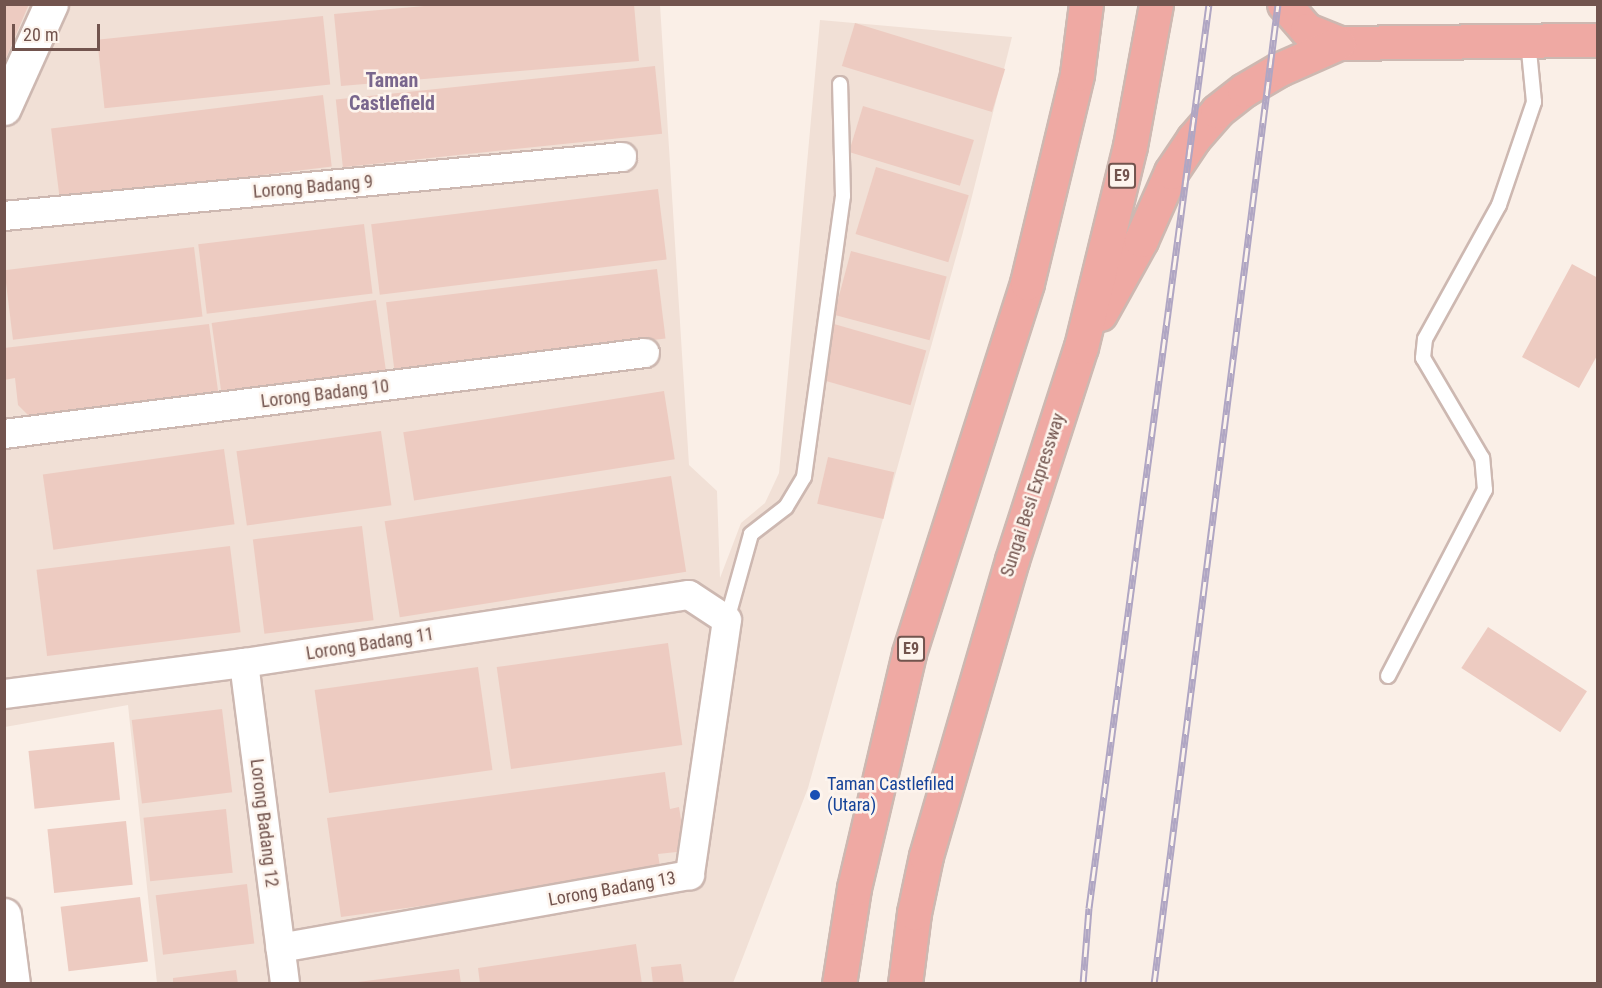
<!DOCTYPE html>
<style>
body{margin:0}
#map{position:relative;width:1602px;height:988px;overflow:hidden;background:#faefe7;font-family:"Roboto Condensed",sans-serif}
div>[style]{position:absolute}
.residential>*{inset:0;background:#f1e0d6}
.building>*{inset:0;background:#edcbc1;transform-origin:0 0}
.roads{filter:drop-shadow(2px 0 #cdb8b1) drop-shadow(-2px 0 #cdb8b1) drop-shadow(0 2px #cdb8b1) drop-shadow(0 -2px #cdb8b1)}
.service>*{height:14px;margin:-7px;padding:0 7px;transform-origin:7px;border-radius:7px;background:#fff}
.minor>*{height:28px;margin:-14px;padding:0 14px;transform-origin:14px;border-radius:14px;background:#fff}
.tertiary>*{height:33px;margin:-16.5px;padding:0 16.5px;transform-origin:16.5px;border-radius:16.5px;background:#fff}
.motorway>*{height:33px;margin:-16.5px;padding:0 16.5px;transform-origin:16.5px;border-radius:16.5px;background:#efa9a3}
.rail>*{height:7px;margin-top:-3.5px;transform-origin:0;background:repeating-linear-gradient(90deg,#fdf4ed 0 14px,#b0a6c3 0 28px);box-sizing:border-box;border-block:2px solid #b0a6c3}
.dots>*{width:16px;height:16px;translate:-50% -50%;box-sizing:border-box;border:3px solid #fdf4ed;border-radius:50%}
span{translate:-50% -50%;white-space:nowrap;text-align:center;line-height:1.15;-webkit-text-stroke:5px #fdf4ed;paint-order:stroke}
.shield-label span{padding:2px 4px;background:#fdf4ed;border:2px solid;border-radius:4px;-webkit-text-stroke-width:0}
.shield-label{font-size:16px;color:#72544e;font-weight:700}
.street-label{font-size:18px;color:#72544e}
.transit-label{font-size:18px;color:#164399}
.left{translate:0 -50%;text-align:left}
.neighbourhood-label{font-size:20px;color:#79668d;font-weight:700}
.frame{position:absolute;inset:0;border:6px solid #72544e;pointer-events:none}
.scale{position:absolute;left:12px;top:24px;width:88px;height:27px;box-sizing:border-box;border:3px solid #72544e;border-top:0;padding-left:8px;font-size:18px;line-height:21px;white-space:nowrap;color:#72544e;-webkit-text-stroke:4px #fdf4ed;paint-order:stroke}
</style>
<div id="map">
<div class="residential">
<i style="clip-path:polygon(5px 5px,660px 5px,689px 465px,717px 491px,720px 578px,741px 523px,765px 503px,779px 473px,820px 20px,1012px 37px,963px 232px,808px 788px,733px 983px,157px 983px,128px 705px,5px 727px)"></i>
</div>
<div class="building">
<i style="clip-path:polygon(4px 4px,29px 4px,4px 63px)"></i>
<i style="clip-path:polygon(447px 4px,634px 4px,639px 61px,341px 86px,334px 14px)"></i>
<i style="left:323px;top:16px;width:69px;height:227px;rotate:84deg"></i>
<i style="left:855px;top:23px;width:157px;height:45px;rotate:17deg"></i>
<i style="left:655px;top:66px;width:68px;height:321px;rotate:84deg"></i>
<i style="left:323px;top:95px;width:72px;height:274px;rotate:83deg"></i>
<i style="left:863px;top:106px;width:116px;height:48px;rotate:17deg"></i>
<i style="left:876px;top:167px;width:97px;height:70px;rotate:17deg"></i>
<i style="left:658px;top:189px;width:71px;height:289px;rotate:83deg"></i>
<i style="left:364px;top:224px;width:70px;height:167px;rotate:83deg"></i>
<i style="left:194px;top:247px;width:70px;height:191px;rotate:83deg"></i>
<i style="left:851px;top:251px;width:99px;height:66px;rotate:15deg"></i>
<i style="clip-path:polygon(1572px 264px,1598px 278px,1598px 354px,1579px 388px,1522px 357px)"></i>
<i style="left:657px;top:269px;width:70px;height:273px;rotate:83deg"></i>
<i style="left:376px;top:300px;width:71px;height:166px;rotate:82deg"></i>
<i style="clip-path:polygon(209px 324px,219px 398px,33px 420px,18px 405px,15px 378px,4px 380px,4px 348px)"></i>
<i style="left:834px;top:324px;width:96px;height:57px;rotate:16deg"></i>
<i style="left:664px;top:391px;width:69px;height:264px;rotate:81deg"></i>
<i style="left:381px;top:431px;width:75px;height:146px;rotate:82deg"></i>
<i style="left:224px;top:449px;width:76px;height:183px;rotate:82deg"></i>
<i style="left:828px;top:457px;width:68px;height:48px;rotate:13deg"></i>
<i style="left:671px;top:476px;width:97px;height:290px;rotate:81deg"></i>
<i style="left:362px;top:526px;width:95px;height:110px;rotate:83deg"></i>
<i style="left:230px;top:546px;width:87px;height:195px;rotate:83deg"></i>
<i style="left:1488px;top:627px;width:118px;height:49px;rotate:33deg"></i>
<i style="left:668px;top:643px;width:103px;height:173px;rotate:82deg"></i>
<i style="left:478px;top:667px;width:104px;height:165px;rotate:82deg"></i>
<i style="left:222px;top:709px;width:84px;height:91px;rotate:83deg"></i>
<i style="left:114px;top:742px;width:58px;height:86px;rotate:84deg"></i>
<i style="clip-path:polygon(665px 772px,670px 809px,679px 807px,686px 851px,658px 854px,661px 873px,341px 917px,327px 818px)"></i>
<i style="left:226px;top:809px;width:64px;height:83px;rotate:84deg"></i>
<i style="left:126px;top:821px;width:64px;height:79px;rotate:84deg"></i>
<i style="left:247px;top:884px;width:60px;height:92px;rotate:83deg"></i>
<i style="left:140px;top:897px;width:65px;height:80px;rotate:83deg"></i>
<i style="clip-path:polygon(636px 944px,642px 984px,480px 984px,478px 968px)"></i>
<i style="clip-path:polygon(681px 964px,684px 984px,653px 984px,651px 967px)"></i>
<i style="clip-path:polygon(459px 969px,461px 984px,358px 984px,358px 982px)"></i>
<i style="clip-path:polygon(236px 970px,238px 984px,173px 984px,173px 978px)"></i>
</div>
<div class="roads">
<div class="service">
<i style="left:727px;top:620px;width:89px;rotate:-74.4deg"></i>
<i style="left:751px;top:534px;width:44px;rotate:-37.6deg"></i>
<i style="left:786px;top:507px;width:35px;rotate:-59deg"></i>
<i style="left:804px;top:477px;width:284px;rotate:-82.1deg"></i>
<i style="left:843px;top:196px;width:112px;rotate:-91.5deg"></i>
<i style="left:1388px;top:676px;width:210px;rotate:-62.5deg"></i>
<i style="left:1485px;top:490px;width:32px;rotate:-95deg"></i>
<i style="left:1482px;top:458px;width:116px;rotate:-120.5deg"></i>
<i style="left:1423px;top:358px;width:19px;rotate:-84deg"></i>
<i style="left:1425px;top:339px;width:153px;rotate:-61.1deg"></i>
<i style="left:1499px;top:205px;width:109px;rotate:-71.2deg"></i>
<i style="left:1534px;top:102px;width:61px;rotate:-95.6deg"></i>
</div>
<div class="minor">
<i style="left:4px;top:216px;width:621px;rotate:-5.45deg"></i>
<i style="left:4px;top:434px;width:646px;rotate:-7.2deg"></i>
<i style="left:244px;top:663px;width:324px;rotate:82.7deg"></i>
<i style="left:4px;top:694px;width:242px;rotate:-7.4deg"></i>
<i style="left:244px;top:663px;width:450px;rotate:-8.7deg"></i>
<i style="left:689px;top:595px;width:45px;rotate:33.3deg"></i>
<i style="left:727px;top:620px;width:258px;rotate:98.3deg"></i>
<i style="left:690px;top:875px;width:416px;rotate:169.9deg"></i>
</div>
<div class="tertiary">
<i style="left:4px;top:108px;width:114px;rotate:-65.7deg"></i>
<i style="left:4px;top:915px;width:70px;rotate:82.6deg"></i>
</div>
<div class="motorway">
<i style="left:1284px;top:4px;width:35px;rotate:49deg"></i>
<i style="left:1307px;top:30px;width:35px;rotate:22deg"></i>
<i style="left:1339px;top:43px;width:259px;rotate:-0.7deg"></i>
<i style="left:1100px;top:314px;width:85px;rotate:-61deg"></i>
<i style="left:1141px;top:240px;width:74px;rotate:-66.2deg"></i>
<i style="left:1171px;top:172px;width:40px;rotate:-56deg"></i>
<i style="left:1193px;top:139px;width:37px;rotate:-49deg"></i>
<i style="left:1217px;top:111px;width:34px;rotate:-38deg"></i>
<i style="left:1244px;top:90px;width:42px;rotate:-30.3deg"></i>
<i style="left:1280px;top:69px;width:64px;rotate:-23.8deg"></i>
<i style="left:839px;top:984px;width:97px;rotate:-81.1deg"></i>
<i style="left:854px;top:888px;width:241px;rotate:-76.8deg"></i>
<i style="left:909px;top:653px;width:388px;rotate:-72.3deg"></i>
<i style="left:1027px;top:283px;width:215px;rotate:-76.5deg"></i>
<i style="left:1077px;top:74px;width:71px;rotate:-82.7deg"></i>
<i style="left:905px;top:984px;width:72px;rotate:-82.8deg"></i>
<i style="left:914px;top:913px;width:58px;rotate:-78.1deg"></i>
<i style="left:926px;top:856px;width:308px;rotate:-73.8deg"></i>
<i style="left:1012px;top:560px;width:224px;rotate:-72.1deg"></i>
<i style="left:1081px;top:347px;width:207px;rotate:-76.3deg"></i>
<i style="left:1130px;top:146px;width:144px;rotate:-79.6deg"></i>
</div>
</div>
<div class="rail">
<i style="left:1083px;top:984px;width:76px;rotate:-85.5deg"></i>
<i style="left:1089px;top:908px;width:912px;rotate:-82.44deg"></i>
<i style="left:1154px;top:984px;width:988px;rotate:-82.79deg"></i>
</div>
<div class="dots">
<i style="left:815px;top:795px;background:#1a4fb4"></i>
</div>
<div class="shield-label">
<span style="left:1122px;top:176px">E9</span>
<span style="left:911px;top:649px">E9</span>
</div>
<div class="street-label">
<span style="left:313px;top:187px;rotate:-5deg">Lorong Badang 9</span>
<span style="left:325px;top:394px;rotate:-7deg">Lorong Badang 10</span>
<span style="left:1033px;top:495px;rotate:-72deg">Sungai Besi Expressway</span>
<span style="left:370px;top:644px;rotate:-9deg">Lorong Badang 11</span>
<span style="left:264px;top:823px;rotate:83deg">Lorong Badang 12</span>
<span style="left:612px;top:889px;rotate:-10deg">Lorong Badang 13</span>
</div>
<div class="transit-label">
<span class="left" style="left:827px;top:795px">Taman Castlefiled<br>(Utara)</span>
</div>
<div class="neighbourhood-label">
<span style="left:392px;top:92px">Taman<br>Castlefield</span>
</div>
<div class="frame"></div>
<div class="scale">20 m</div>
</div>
